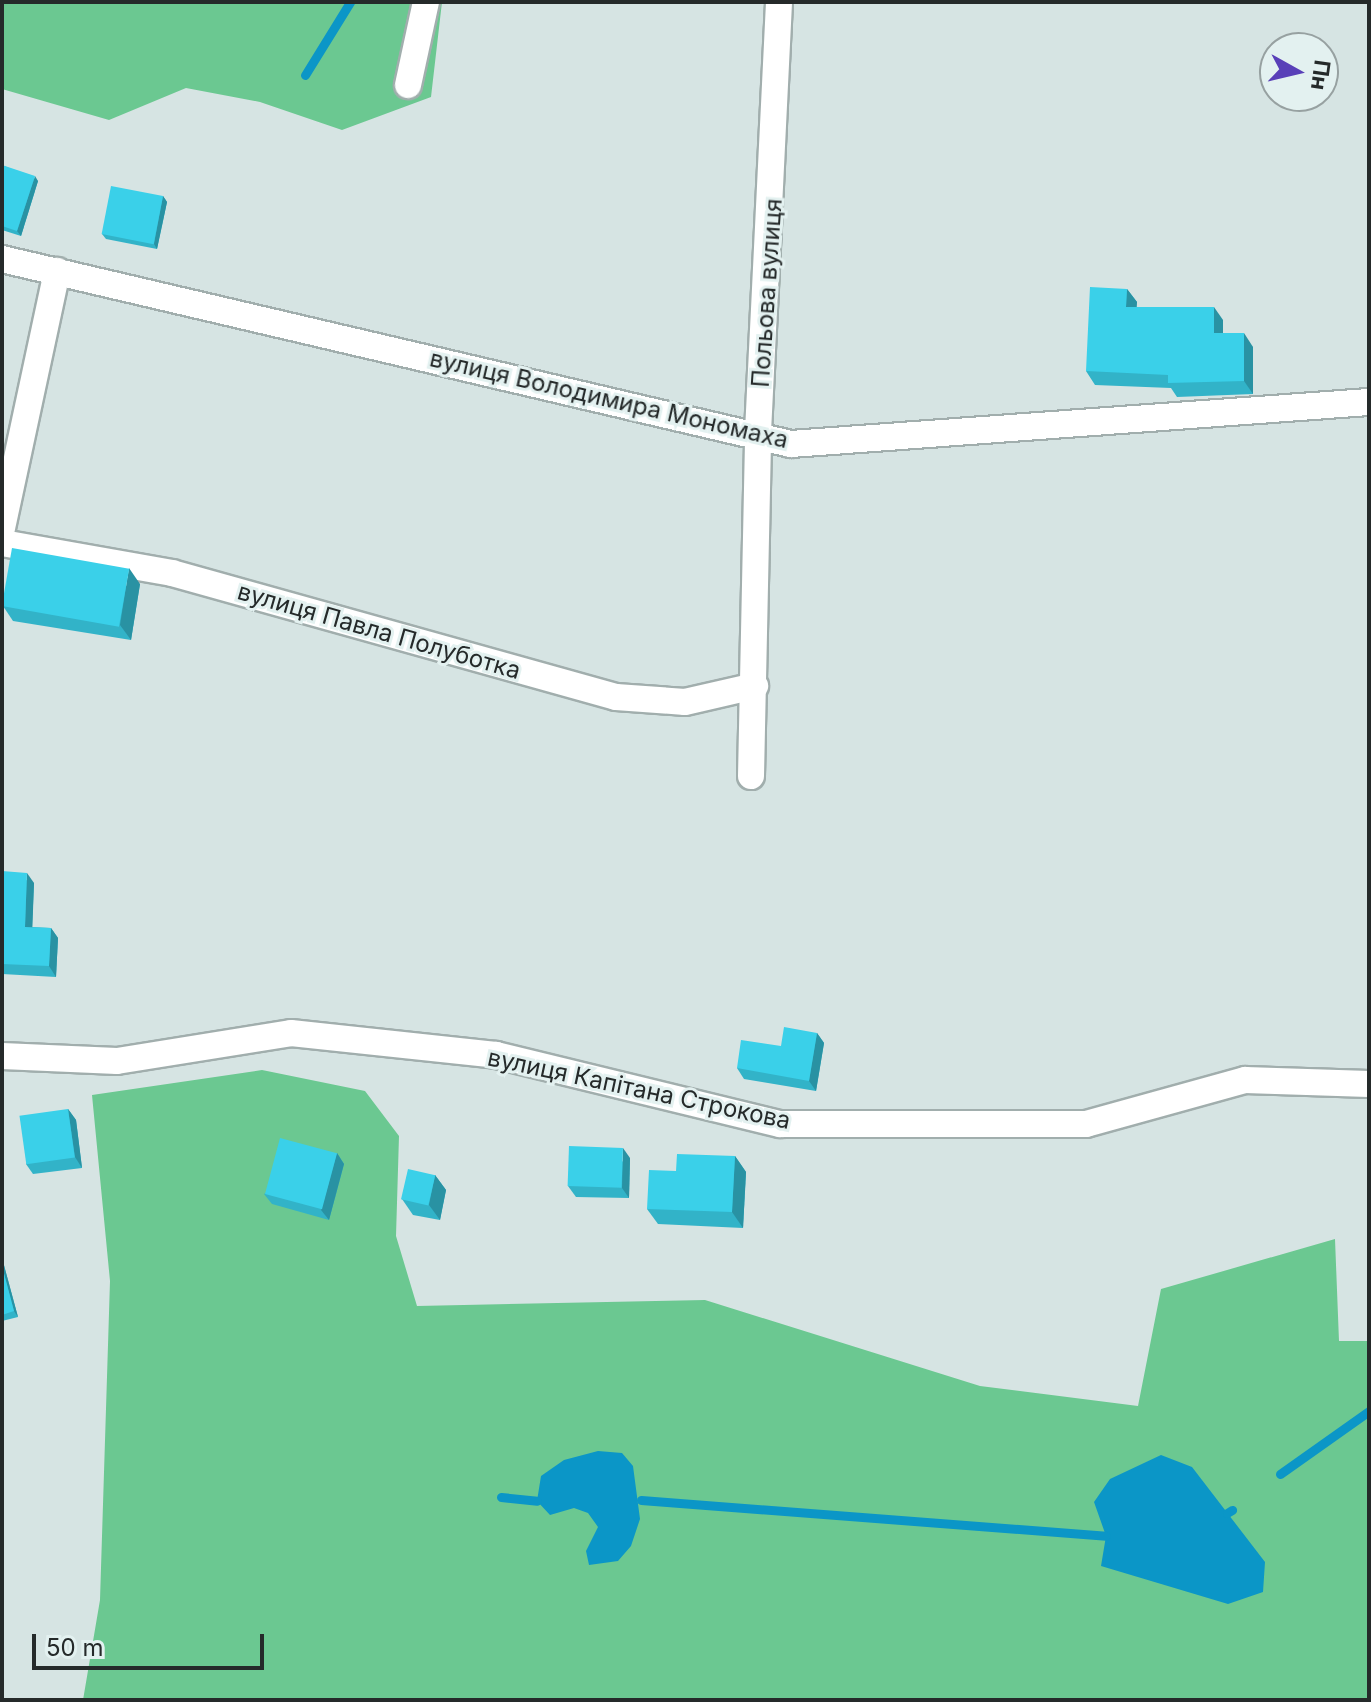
<!DOCTYPE html>
<meta charset="utf-8">
<style>
body{margin:0}
#map{position:relative;width:1371px;height:1702px;overflow:hidden;background:#d6e4e3;font-family:Inter,sans-serif}
div>[style]{position:absolute}
.green>*{inset:0;background:#6bc891}
.water>*{inset:0;background:#0b96c7}
.stream>*{height:9px;margin:-4.5px;padding:0 4.5px;transform-origin:4.5px;border-radius:4.5px;background:#0b96c7}
.roads{filter:drop-shadow(2px 0 #a1aead) drop-shadow(-2px 0 #a1aead) drop-shadow(0 2px #a1aead) drop-shadow(0 -2px #a1aead)}
.street>*{height:26px;margin:-13px;padding:0 13px;transform-origin:13px;border-radius:13px;background:#fff}
.wall>*{inset:0;background:#32b3c8}
.shaded-wall>*{inset:0;background:#2992a3}
.building>*{inset:0;background:#3ad0e9;transform-origin:0 0}
span{translate:-50% -50%;white-space:nowrap;text-align:center;line-height:1.15;-webkit-text-stroke:6px #e3f1f0;paint-order:stroke}
.street-label{font-size:24px;color:#252a2a}
.frame{position:absolute;inset:0;border:4px solid #252a2a;pointer-events:none}
.north{position:absolute;left:1259px;top:32px;width:80px;height:80px;box-sizing:border-box;background:#e3f1f0;border:2px solid #97a1a1;border-radius:50%;rotate:98deg;font-size:22px;font-weight:700;line-height:32px;text-align:center;color:#252a2a}
.north::after{content:'';display:block;margin:auto;width:28px;height:36px;background:#5940b8;clip-path:polygon(50% 0,100% 100%,50% 72%,0 100%)}
.scale{position:absolute;left:32px;top:1634px;width:232px;height:36px;box-sizing:border-box;border:4px solid #252a2a;border-top:0;padding-left:10px;font-size:24px;line-height:28px;white-space:nowrap;color:#252a2a;-webkit-text-stroke:6px #e3f1f0;paint-order:stroke}
</style>
<div id="map">
<div class="green">
<i style="clip-path:polygon(2px 2px,442px 2px,431px 97px,342px 130px,260px 102px,186px 88px,109px 120px,2px 89px)"></i>
<i style="clip-path:polygon(262px 1070px,365px 1091px,399px 1136px,396px 1236px,417px 1306px,705px 1300px,980px 1386px,1138px 1406px,1161px 1289px,1335px 1239px,1339px 1341px,1369px 1341px,1369px 1700px,83px 1700px,100px 1600px,110px 1281px,92px 1095px)"></i>
</div>
<div class="water">
<i style="clip-path:polygon(598px 1451px,622px 1453px,633px 1466px,640px 1519px,631px 1546px,618px 1561px,589px 1565px,586px 1551px,598px 1527px,588px 1513px,574px 1508px,550px 1515px,537px 1501px,541px 1476px,564px 1460px)"></i>
<i style="clip-path:polygon(1161px 1455px,1192px 1467px,1265px 1562px,1263px 1592px,1228px 1604px,1101px 1566px,1106px 1536px,1094px 1502px,1110px 1479px)"></i>
</div>
<div class="stream">
<i style="left:305px;top:75px;width:86px;rotate:-58.3deg"></i>
<i style="left:1280px;top:1474px;width:109px;rotate:-35.3deg"></i>
<i style="left:501px;top:1497px;width:36px;rotate:6deg"></i>
<i style="left:641px;top:1500px;width:466px;rotate:4.4deg"></i>
<i style="left:1227px;top:1513px;width:6px;rotate:-31deg"></i>
</div>
<div class="roads">
<div class="street">
<i style="left:408px;top:85px;width:85px;rotate:-77.8deg"></i>
<i style="left:2px;top:259px;width:810px;rotate:13.2deg"></i>
<i style="left:791px;top:444px;width:580px;rotate:-4.16deg"></i>
<i style="left:2px;top:528px;width:263px;rotate:-77.9deg"></i>
<i style="left:2px;top:543px;width:173px;rotate:10deg"></i>
<i style="left:172px;top:573px;width:461px;rotate:15.6deg"></i>
<i style="left:616px;top:697px;width:69px;rotate:4.1deg"></i>
<i style="left:685px;top:702px;width:72px;rotate:-12.9deg"></i>
<i style="left:751px;top:776px;width:344px;rotate:-88.8deg"></i>
<i style="left:758px;top:432px;width:431px;rotate:-87.2deg"></i>
<i style="left:2px;top:1056px;width:115px;rotate:2.5deg"></i>
<i style="left:117px;top:1061px;width:176px;rotate:-9.1deg"></i>
<i style="left:291px;top:1033px;width:206px;rotate:6.1deg"></i>
<i style="left:496px;top:1055px;width:292px;rotate:13.7deg"></i>
<i style="left:780px;top:1124px;width:306px"></i>
<i style="left:1086px;top:1124px;width:165px;rotate:-15.5deg"></i>
<i style="left:1245px;top:1080px;width:124px;rotate:1.8deg"></i>
</div>
</div>
<div class="wall">
<i style="clip-path:polygon(2px 165px,38px 181px,21px 236px,2px 230px)"></i>
<i style="clip-path:polygon(163px 196px,167px 202px,157px 249px,106px 239px,102px 234px)"></i>
<i style="clip-path:polygon(1127px 289px,1137px 302px,1136px 307px,1223px 320px,1223px 333px,1253px 347px,1253px 394px,1177px 397px,1171px 388px,1095px 385px,1086px 371px)"></i>
<i style="clip-path:polygon(140px 584px,131px 640px,13px 621px,3px 606px)"></i>
<i style="clip-path:polygon(2px 871px,34px 883px,32px 927px,51px 928px,58px 938px,56px 977px,2px 974px)"></i>
<i style="clip-path:polygon(817px 1033px,824px 1043px,816px 1091px,744px 1079px,737px 1068px,781px 1046px)"></i>
<i style="clip-path:polygon(68px 1109px,76px 1120px,82px 1168px,33px 1174px,26px 1164px)"></i>
<i style="clip-path:polygon(337px 1153px,344px 1164px,329px 1220px,272px 1204px,264px 1194px)"></i>
<i style="clip-path:polygon(735px 1156px,746px 1172px,743px 1228px,658px 1224px,647px 1209px)"></i>
<i style="clip-path:polygon(630px 1158px,629px 1198px,576px 1197px,568px 1186px)"></i>
<i style="clip-path:polygon(435px 1175px,446px 1190px,440px 1220px,413px 1215px,402px 1199px)"></i>
<i style="clip-path:polygon(2px 1258px,18px 1317px,2px 1321px)"></i>
</div>
<div class="shaded-wall">
<i style="clip-path:polygon(35px 176px,38px 181px,21px 236px,17px 231px)"></i>
<i style="clip-path:polygon(163px 196px,167px 202px,157px 249px,154px 244px)"></i>
<i style="clip-path:polygon(1127px 289px,1137px 302px,1136px 320px,1126px 307px)"></i>
<i style="clip-path:polygon(1214px 307px,1223px 320px,1223px 346px,1214px 333px)"></i>
<i style="clip-path:polygon(1244px 333px,1253px 347px,1253px 394px,1244px 381px)"></i>
<i style="clip-path:polygon(129px 568px,140px 584px,131px 640px,120px 625px)"></i>
<i style="clip-path:polygon(27px 873px,34px 883px,32px 937px,25px 927px)"></i>
<i style="clip-path:polygon(51px 928px,58px 938px,56px 977px,49px 966px)"></i>
<i style="clip-path:polygon(817px 1033px,824px 1043px,816px 1091px,809px 1081px)"></i>
<i style="clip-path:polygon(68px 1109px,76px 1120px,82px 1168px,75px 1157px)"></i>
<i style="clip-path:polygon(623px 1148px,630px 1158px,629px 1198px,622px 1188px)"></i>
<i style="clip-path:polygon(337px 1153px,344px 1164px,329px 1220px,321px 1210px)"></i>
<i style="clip-path:polygon(735px 1156px,746px 1172px,743px 1228px,732px 1212px)"></i>
<i style="clip-path:polygon(435px 1175px,446px 1190px,440px 1220px,429px 1205px)"></i>
<i style="clip-path:polygon(2px 1258px,18px 1317px,14px 1311px,2px 1266px)"></i>
</div>
<div class="building">
<i style="clip-path:polygon(2px 165px,35px 176px,17px 231px,2px 226px)"></i>
<i style="left:111px;top:186px;width:53px;height:49px;rotate:11deg"></i>
<i style="clip-path:polygon(1090px 287px,1127px 289px,1126px 307px,1214px 307px,1214px 333px,1244px 333px,1244px 381px,1168px 383px,1168px 375px,1086px 371px)"></i>
<i style="left:12px;top:548px;width:119px;height:59px;rotate:10deg"></i>
<i style="clip-path:polygon(2px 871px,27px 873px,25px 927px,51px 928px,49px 966px,2px 964px)"></i>
<i style="clip-path:polygon(784px 1027px,817px 1033px,809px 1081px,737px 1068px,741px 1040px,781px 1046px)"></i>
<i style="left:68px;top:1109px;width:49px;height:49px;rotate:82deg"></i>
<i style="left:280px;top:1138px;width:59px;height:58px;rotate:15deg"></i>
<i style="left:569px;top:1146px;width:54px;height:40px;rotate:2deg"></i>
<i style="clip-path:polygon(677px 1154px,735px 1156px,732px 1212px,647px 1209px,649px 1170px,676px 1171px)"></i>
<i style="left:408px;top:1169px;width:28px;height:31px;rotate:13deg"></i>
<i style="clip-path:polygon(2px 1266px,14px 1311px,2px 1315px)"></i>
</div>
<div class="street-label">
<span style="left:767px;top:293px;rotate:-86deg">Польова вулиця</span>
<span style="left:609px;top:399px;rotate:13deg">вулиця Володимира Мономаха</span>
<span style="left:379px;top:631px;rotate:16deg">вулиця Павла Полуботка</span>
<span style="left:639px;top:1089px;rotate:12deg">вулиця Капітана Строкова</span>
</div>
<div class="frame"></div>
<div class="north">Пн</div>
<div class="scale">50 m</div>
</div>
